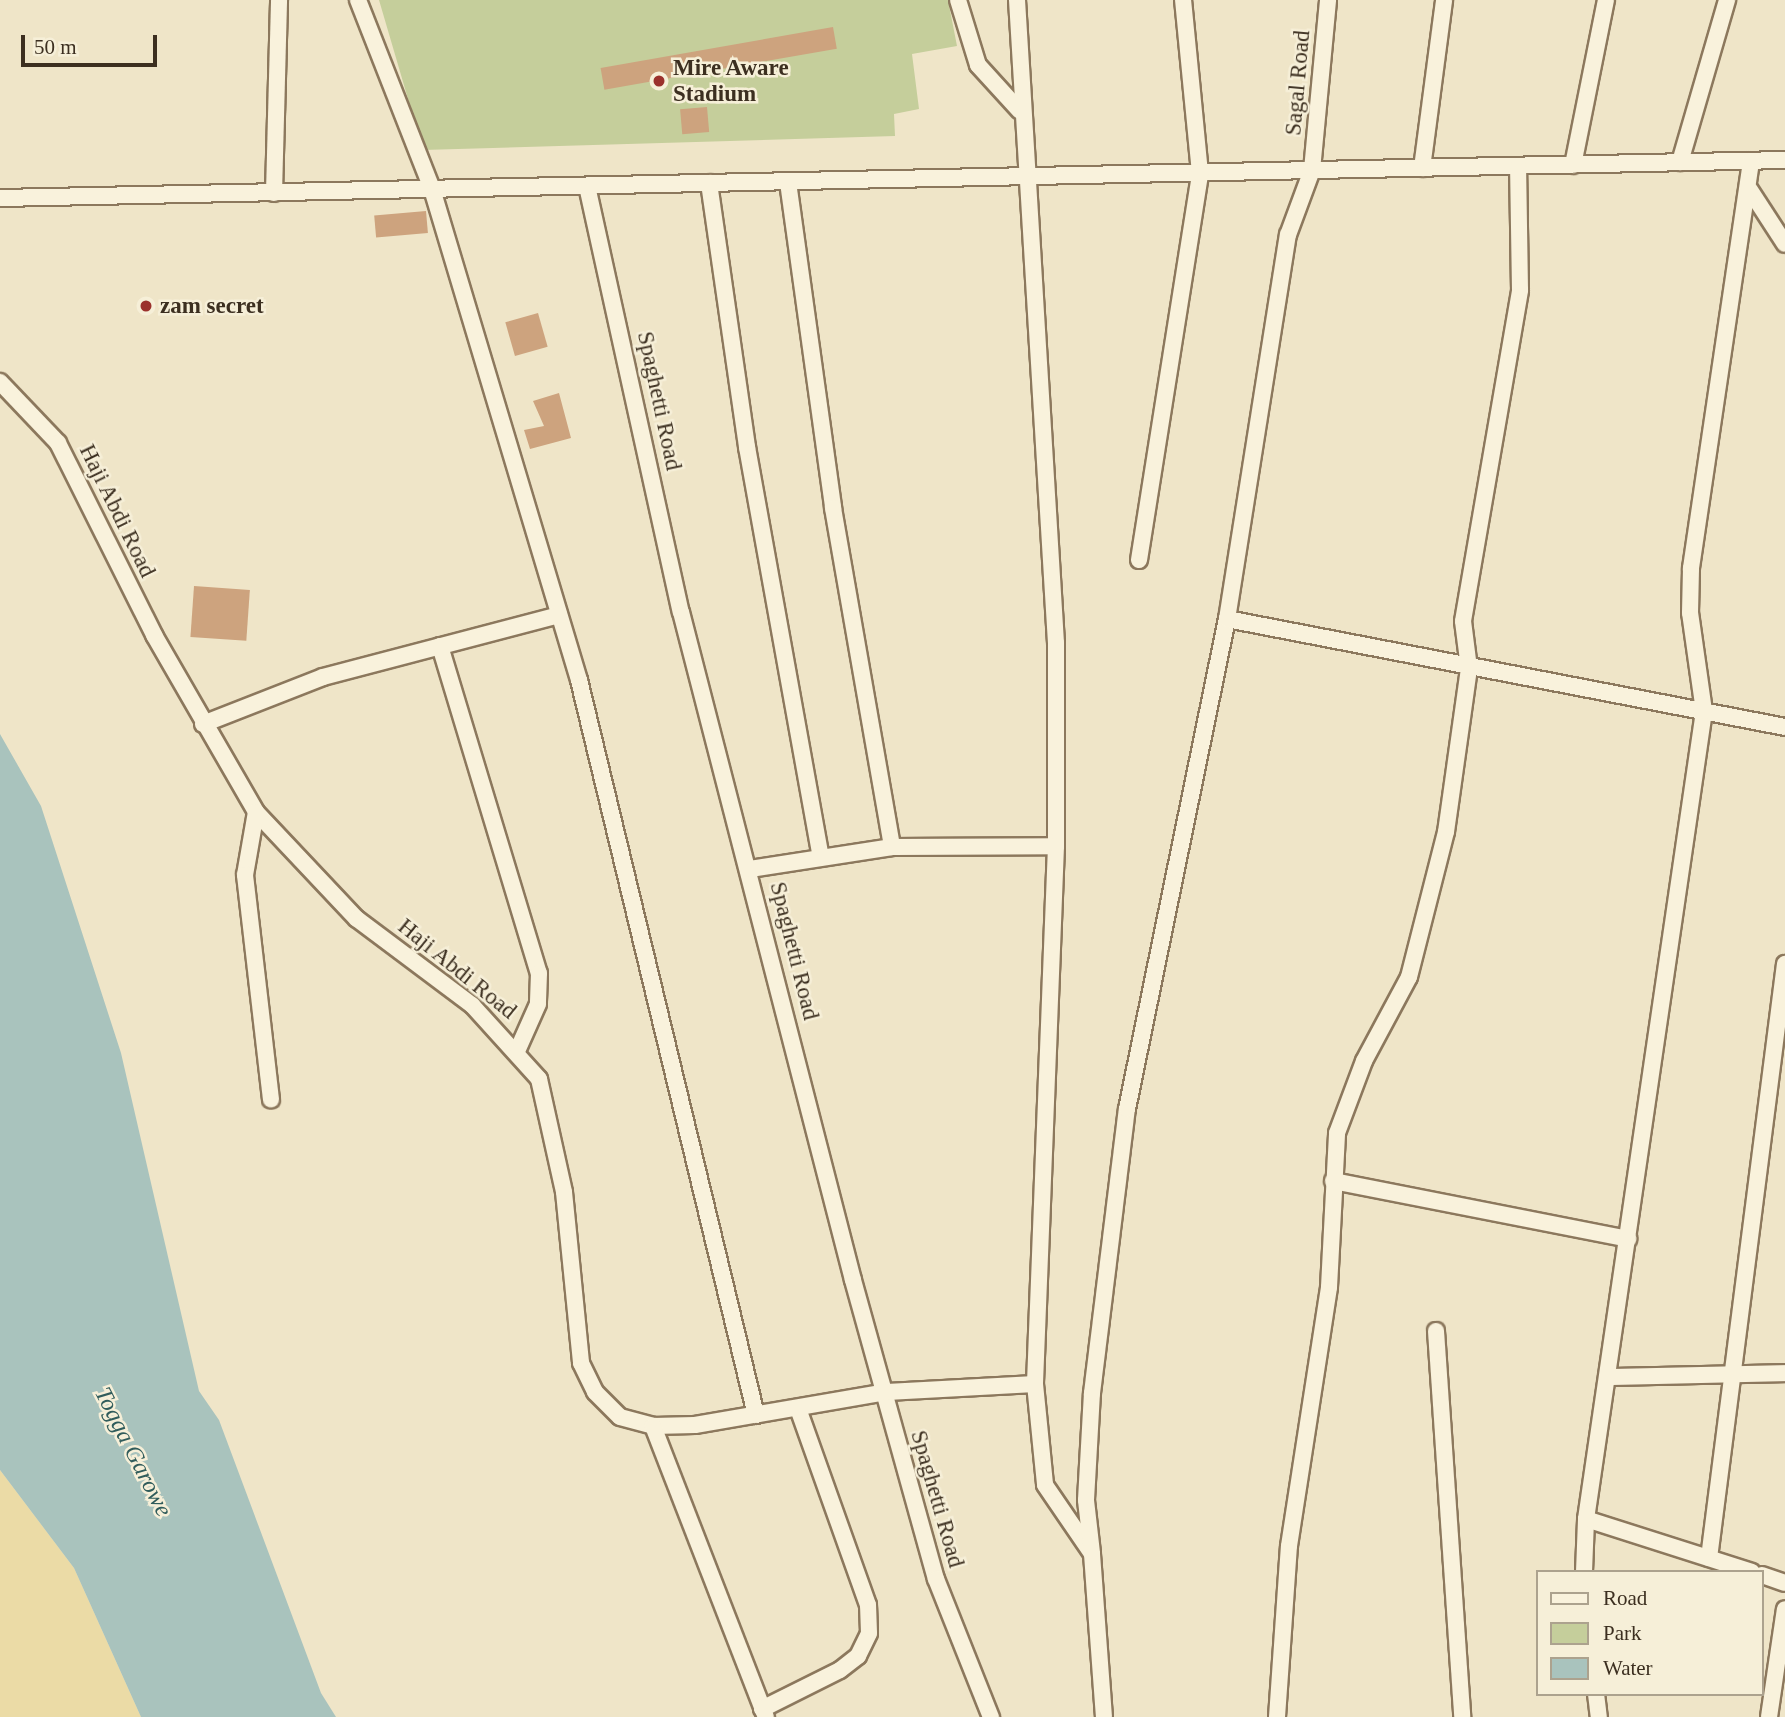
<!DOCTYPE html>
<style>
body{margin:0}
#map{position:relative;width:1785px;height:1717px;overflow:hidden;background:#efe5c8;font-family:"Times New Roman",serif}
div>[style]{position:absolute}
.green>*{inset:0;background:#c5ce9b}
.sand>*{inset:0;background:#ebdba6}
.water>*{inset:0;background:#a9c3bd}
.building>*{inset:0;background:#cda37e;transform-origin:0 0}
.roads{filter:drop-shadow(2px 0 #8c785d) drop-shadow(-2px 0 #8c785d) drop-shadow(0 2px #8c785d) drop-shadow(0 -2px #8c785d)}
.minor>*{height:16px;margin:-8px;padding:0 8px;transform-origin:8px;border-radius:8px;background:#f9f2dc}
.dots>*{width:19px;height:19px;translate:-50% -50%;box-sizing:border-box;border:4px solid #f6efd8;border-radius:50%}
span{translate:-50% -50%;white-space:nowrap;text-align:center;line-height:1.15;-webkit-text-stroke:5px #f6efd8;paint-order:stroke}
.poi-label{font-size:23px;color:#3c2f20;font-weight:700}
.left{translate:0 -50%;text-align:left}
.street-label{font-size:23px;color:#3c2f20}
.water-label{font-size:24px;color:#305c5b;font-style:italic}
.legend{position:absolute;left:1536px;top:1570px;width:228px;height:126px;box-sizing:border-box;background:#f6efd8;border:2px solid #aca28e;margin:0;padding:9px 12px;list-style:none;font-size:21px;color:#3c2f20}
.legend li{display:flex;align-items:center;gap:14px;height:35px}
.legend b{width:35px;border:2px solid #aca28e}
.scale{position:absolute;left:21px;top:35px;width:136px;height:32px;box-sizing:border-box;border:4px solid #3c2f20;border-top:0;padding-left:9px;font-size:21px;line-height:24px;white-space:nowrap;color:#3c2f20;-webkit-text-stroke:5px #f6efd8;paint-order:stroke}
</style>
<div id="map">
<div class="green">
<i style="clip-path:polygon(379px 0,948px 0,957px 46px,912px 54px,919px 109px,894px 114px,895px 136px,423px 150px)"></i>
</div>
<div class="sand">
<i style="clip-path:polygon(0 1470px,74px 1568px,141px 1717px,0 1717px)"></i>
</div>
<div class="water">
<i style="clip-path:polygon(0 734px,41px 806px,121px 1053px,199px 1391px,219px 1420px,321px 1693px,336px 1717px,141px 1717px,74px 1568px,0 1470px)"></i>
</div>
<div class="building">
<i style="left:833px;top:27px;width:22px;height:236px;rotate:80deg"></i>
<i style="left:707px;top:107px;width:25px;height:27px;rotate:85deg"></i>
<i style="left:426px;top:211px;width:22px;height:52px;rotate:85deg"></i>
<i style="left:538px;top:313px;width:35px;height:34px;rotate:74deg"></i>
<i style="clip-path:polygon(559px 393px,571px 438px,530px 449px,524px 430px,544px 426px,533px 401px)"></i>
<i style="left:194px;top:586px;width:56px;height:51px;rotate:4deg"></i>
</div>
<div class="roads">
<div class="minor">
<i style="left:358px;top:0;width:203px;rotate:68.6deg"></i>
<i style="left:432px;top:189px;width:513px;rotate:73.33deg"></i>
<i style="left:579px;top:680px;width:756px;rotate:76.46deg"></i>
<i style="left:958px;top:0;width:68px;rotate:72.9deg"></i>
<i style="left:978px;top:65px;width:62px;rotate:47.6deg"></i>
<i style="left:1017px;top:0;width:644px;rotate:86.53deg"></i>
<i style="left:1056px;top:643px;width:203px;rotate:90deg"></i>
<i style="left:1056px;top:846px;width:538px;rotate:92.24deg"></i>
<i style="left:1035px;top:1384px;width:101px;rotate:84.3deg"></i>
<i style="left:1045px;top:1485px;width:83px;rotate:55.7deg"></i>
<i style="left:1092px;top:1554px;width:163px;rotate:85.8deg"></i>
<i style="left:1680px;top:162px;width:169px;rotate:-73.8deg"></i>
<i style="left:1573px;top:165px;width:168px;rotate:-78.7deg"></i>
<i style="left:1422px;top:168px;width:169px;rotate:-82.5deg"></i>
<i style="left:788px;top:182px;width:329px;rotate:82.1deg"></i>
<i style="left:833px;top:508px;width:344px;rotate:80.1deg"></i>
<i style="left:709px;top:183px;width:267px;rotate:81.8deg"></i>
<i style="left:747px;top:447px;width:417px;rotate:79.8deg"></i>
<i style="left:587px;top:186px;width:436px;rotate:77.6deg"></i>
<i style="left:681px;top:612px;width:690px;rotate:75.56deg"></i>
<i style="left:853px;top:1280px;width:310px;rotate:74.5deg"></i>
<i style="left:936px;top:1579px;width:149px;rotate:68.3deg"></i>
<i style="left:1750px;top:190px;width:64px;rotate:57.1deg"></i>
<i style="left:274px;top:193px;width:193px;rotate:-88.5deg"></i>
<i style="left:0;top:198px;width:1785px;rotate:-1.22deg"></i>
<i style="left:0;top:382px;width:84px;rotate:46.4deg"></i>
<i style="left:58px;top:443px;width:215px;rotate:63.4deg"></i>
<i style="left:154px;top:635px;width:204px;rotate:60deg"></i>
<i style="left:256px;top:812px;width:147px;rotate:46.7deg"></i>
<i style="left:357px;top:919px;width:144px;rotate:36.8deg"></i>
<i style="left:472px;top:1005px;width:100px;rotate:47.8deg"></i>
<i style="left:539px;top:1079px;width:116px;rotate:77.5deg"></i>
<i style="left:564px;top:1192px;width:172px;rotate:84.3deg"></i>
<i style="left:581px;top:1363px;width:32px;rotate:64deg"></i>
<i style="left:595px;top:1392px;width:35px;rotate:45deg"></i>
<i style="left:620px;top:1417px;width:34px;rotate:15deg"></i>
<i style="left:653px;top:1426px;width:42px;rotate:-1.4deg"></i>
<i style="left:695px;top:1425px;width:195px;rotate:-9.8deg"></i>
<i style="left:887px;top:1392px;width:148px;rotate:-3.1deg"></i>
<i style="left:1139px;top:560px;width:392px;rotate:-81deg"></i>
<i style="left:1200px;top:173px;width:174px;rotate:-95.6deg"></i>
<i style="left:1227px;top:619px;width:568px;rotate:10.95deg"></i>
<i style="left:440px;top:646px;width:342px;rotate:73.2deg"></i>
<i style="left:539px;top:973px;width:31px;rotate:92deg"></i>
<i style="left:538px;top:1004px;width:49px;rotate:114deg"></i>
<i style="left:203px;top:724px;width:129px;rotate:-21.4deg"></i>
<i style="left:323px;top:677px;width:244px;rotate:-14.7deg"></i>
<i style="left:256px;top:812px;width:64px;rotate:99.9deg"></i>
<i style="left:245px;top:875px;width:226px;rotate:83.4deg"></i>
<i style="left:750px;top:869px;width:144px;rotate:-8.8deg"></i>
<i style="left:892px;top:847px;width:164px;rotate:-0.3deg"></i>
<i style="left:1333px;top:1181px;width:301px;rotate:11.1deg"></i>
<i style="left:1436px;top:1331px;width:387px;rotate:86.1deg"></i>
<i style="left:1609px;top:1377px;width:176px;rotate:-1.3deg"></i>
<i style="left:653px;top:1426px;width:312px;rotate:68.8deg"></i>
<i style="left:1586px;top:1519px;width:174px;rotate:17.7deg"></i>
<i style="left:1092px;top:1553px;width:53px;rotate:-96.5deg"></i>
<i style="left:1086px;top:1500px;width:107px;rotate:-86.8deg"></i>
<i style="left:1092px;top:1393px;width:286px;rotate:-83deg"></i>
<i style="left:1127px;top:1109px;width:500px;rotate:-78.47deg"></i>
<i style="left:1227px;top:619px;width:389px;rotate:-81deg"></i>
<i style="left:1288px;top:235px;width:69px;rotate:-69.7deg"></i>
<i style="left:1312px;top:170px;width:171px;rotate:-84.6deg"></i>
<i style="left:1709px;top:1558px;width:599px;rotate:-82.71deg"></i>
<i style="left:1584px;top:1572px;width:53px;rotate:-87.8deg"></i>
<i style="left:1586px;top:1519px;width:817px;rotate:-81.69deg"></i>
<i style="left:1704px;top:711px;width:99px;rotate:-98.1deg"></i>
<i style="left:1690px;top:613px;width:45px;rotate:-88.7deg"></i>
<i style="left:1691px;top:568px;width:411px;rotate:-81.6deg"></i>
<i style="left:1762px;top:1575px;width:24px;rotate:19deg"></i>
<i style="left:1596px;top:1694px;width:23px;rotate:83deg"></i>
<i style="left:762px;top:1709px;width:87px;rotate:-26.6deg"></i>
<i style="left:840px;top:1670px;width:23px;rotate:-38deg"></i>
<i style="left:858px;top:1656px;width:25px;rotate:-64deg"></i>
<i style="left:869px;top:1633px;width:28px;rotate:-92deg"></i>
<i style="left:868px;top:1605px;width:209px;rotate:-109.6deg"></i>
<i style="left:1277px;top:1717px;width:171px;rotate:-86deg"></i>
<i style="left:1289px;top:1546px;width:262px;rotate:-81.2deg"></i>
<i style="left:1329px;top:1287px;width:154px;rotate:-87deg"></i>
<i style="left:1337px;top:1133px;width:77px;rotate:-69.4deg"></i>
<i style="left:1364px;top:1061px;width:95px;rotate:-61.8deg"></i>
<i style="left:1409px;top:977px;width:150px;rotate:-75.7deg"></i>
<i style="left:1446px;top:832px;width:166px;rotate:-82deg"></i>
<i style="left:1469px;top:668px;width:47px;rotate:-97.3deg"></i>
<i style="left:1463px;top:621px;width:336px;rotate:-80.2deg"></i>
<i style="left:1520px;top:290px;width:124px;rotate:-90.9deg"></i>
<i style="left:1769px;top:1717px;width:109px;rotate:-81.6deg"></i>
</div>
</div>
<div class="dots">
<i style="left:659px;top:81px;background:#9b312c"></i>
<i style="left:146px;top:306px;background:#9b312c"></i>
</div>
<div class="poi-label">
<span class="left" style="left:673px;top:81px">Mire Aware<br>Stadium</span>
<span class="left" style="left:160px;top:306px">zam secret</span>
</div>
<div class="street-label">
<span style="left:1298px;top:83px;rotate:-85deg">Sagal Road</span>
<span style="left:659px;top:401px;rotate:78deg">Spaghetti Road</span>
<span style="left:117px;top:511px;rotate:64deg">Haji Abdi Road</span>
<span style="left:794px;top:951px;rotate:76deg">Spaghetti Road</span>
<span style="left:457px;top:969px;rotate:39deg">Haji Abdi Road</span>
<span style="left:937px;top:1499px;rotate:74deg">Spaghetti Road</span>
</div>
<div class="water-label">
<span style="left:133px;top:1452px;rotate:63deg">Togga Garowe</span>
</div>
<ul class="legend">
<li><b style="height:9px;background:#f9f2dc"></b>Road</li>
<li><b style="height:19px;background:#c5ce9b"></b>Park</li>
<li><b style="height:19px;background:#a9c3bd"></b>Water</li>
</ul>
<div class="scale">50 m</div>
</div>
